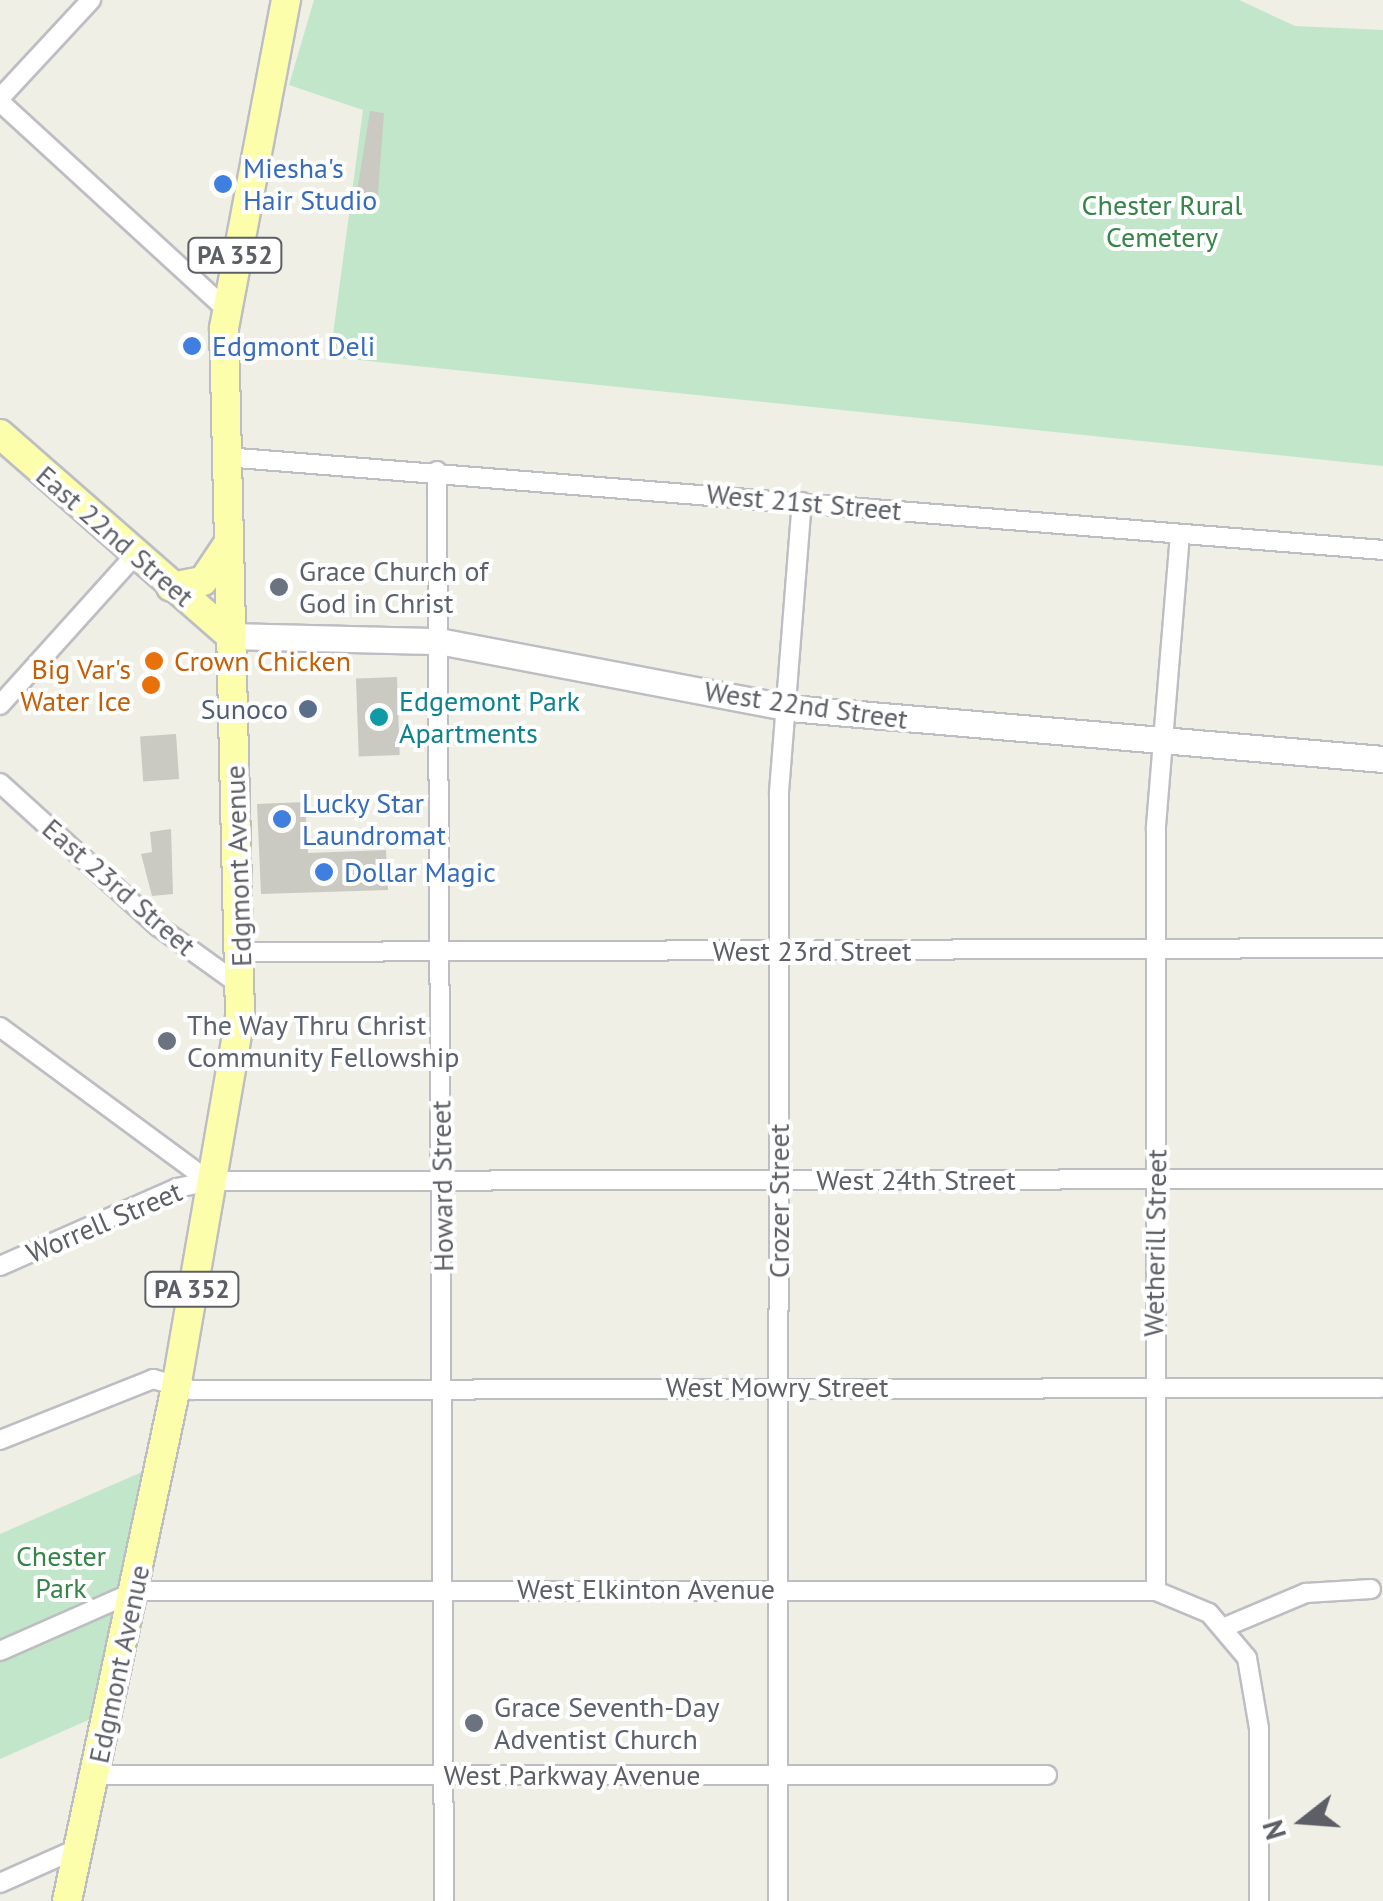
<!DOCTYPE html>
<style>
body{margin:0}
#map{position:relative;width:1383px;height:1901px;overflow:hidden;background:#efefe5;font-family:"PT Sans",sans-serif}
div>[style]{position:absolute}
.green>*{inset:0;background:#c2e6c9}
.building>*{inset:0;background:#cac9c2;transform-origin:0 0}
.roads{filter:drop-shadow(2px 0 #bdbdc4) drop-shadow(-2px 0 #bdbdc4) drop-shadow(0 2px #bdbdc4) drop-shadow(0 -2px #bdbdc4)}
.street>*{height:18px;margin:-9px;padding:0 9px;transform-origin:9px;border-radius:9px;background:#fff}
.secondary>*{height:25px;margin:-12.5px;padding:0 12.5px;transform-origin:12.5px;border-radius:12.5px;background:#fff}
.primary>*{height:28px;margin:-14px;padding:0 14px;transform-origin:14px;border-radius:14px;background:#fcfeab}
.dots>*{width:28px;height:28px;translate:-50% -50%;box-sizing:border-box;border:5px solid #fff;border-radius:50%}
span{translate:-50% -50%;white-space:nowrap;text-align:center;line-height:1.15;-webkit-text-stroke:8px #fff;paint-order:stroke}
.shield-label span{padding:2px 8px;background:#fff;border:2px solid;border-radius:8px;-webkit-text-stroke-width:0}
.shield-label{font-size:25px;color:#5d5f66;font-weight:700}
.shop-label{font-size:28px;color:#366cbe}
.left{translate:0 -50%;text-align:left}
.park-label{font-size:28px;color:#358448}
.street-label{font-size:28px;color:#5d5f66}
.worship-label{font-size:28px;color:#5b616d}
.food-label{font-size:28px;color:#c56008}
.right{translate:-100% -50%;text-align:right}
.culture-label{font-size:28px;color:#0d838f}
.service-label{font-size:28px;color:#4e5e75}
.north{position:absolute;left:1253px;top:1771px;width:100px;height:100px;-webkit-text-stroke:8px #fff;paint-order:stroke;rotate:253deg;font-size:28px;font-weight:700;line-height:40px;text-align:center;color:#5d5f66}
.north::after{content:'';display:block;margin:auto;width:35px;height:45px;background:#5d5f66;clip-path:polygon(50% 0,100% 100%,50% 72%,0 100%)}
</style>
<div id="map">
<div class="green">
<i style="clip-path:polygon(314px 0,1239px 0,1295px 26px,1383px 30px,1383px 466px,330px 357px,363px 110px,289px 85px)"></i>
<i style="clip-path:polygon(142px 1472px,93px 1718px,0 1759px,0 1534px)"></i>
</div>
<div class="building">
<i style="clip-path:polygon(370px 111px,384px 113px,377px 207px,355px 204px)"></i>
<i style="left:397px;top:677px;width:78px;height:41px;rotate:88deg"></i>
<i style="left:176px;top:734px;width:45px;height:36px;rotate:86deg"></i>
<i style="clip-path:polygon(305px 802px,308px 853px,386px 850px,388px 890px,261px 894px,257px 804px)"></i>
<i style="clip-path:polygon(171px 829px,173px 894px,152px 896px,141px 854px,152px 852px,150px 832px)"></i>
</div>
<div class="roads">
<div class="street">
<i style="left:0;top:98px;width:134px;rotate:-47.1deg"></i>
<i style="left:0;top:102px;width:305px;rotate:42.5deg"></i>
<i style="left:225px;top:457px;width:1162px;rotate:4.59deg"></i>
<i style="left:437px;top:471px;width:1430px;rotate:89.72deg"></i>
<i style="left:1180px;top:534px;width:295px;rotate:94.7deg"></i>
<i style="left:1156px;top:828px;width:763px;rotate:90deg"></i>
<i style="left:1156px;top:1591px;width:57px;rotate:22.5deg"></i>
<i style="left:1209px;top:1613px;width:59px;rotate:49.8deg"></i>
<i style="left:1247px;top:1658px;width:71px;rotate:80.3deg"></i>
<i style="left:1259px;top:1728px;width:173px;rotate:90deg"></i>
<i style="left:0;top:705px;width:200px;rotate:-48deg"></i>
<i style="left:0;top:783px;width:215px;rotate:42.2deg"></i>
<i style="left:159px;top:927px;width:101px;rotate:35.7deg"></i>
<i style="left:241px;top:952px;width:1142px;rotate:-0.2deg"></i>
<i style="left:0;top:1027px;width:260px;rotate:36.4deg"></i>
<i style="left:0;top:1266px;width:193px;rotate:-23.8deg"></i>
<i style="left:177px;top:1188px;width:33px;rotate:-12deg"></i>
<i style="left:209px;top:1181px;width:1174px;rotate:-0.1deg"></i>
<i style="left:0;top:1440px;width:165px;rotate:-21.7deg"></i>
<i style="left:153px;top:1379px;width:41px;rotate:15.8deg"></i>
<i style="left:192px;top:1390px;width:1188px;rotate:-0.1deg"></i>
<i style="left:1225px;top:1627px;width:88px;rotate:-22.8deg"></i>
<i style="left:1306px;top:1593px;width:65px;rotate:-3.5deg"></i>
<i style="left:0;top:1651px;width:149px;rotate:-23.8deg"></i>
<i style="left:136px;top:1591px;width:1020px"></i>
<i style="left:96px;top:1775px;width:951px"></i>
<i style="left:0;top:1883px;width:89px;rotate:-24deg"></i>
<i style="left:778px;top:1901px;width:1109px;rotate:-89.95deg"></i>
<i style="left:779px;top:792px;width:291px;rotate:-85.5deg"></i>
</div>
<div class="secondary">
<i style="left:231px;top:636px;width:208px;rotate:1.4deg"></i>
<i style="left:439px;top:641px;width:356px;rotate:10.8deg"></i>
<i style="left:789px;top:708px;width:596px;rotate:4.91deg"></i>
</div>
<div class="primary">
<i style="left:0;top:434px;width:307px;rotate:41.2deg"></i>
<i style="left:171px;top:587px;width:33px;rotate:-11deg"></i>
<i style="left:203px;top:581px;width:45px;rotate:-56deg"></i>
<i style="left:67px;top:1901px;width:531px;rotate:-78.03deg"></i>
<i style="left:177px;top:1382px;width:371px;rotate:-80.2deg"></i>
<i style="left:240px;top:1016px;width:688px;rotate:-91.33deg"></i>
<i style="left:224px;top:328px;width:334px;rotate:-79.3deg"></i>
</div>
</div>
<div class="dots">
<i style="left:223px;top:184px;background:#3f7fe0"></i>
<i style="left:192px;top:346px;background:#3f7fe0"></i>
<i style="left:279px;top:587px;background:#6b7280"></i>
<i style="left:154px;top:661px;background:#e8710a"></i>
<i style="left:151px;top:685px;background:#e8710a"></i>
<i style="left:308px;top:709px;background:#5c6f8a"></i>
<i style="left:379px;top:717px;background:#0f9aa8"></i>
<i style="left:282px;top:819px;background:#3f7fe0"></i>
<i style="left:324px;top:872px;background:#3f7fe0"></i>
<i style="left:167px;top:1041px;background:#6b7280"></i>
<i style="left:474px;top:1723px;background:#6b7280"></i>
</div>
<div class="shield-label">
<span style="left:235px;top:255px">PA 352</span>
<span style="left:192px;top:1289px">PA 352</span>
</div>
<div class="shop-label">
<span class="left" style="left:243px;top:184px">Miesha's<br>Hair Studio</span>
<span class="left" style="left:212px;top:346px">Edgmont Deli</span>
<span class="left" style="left:302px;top:819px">Lucky Star<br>Laundromat</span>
<span class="left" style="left:344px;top:872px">Dollar Magic</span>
</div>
<div class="park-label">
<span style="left:1162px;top:221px">Chester Rural<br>Cemetery</span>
<span style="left:61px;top:1572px">Chester<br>Park</span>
</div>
<div class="street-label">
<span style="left:804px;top:502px;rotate:5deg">West 21st Street</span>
<span style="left:115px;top:536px;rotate:41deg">East 22nd Street</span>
<span style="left:806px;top:705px;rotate:8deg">West 22nd Street</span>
<span style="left:238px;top:866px;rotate:-92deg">Edgmont Avenue</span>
<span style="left:119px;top:887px;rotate:41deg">East 23rd Street</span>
<span style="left:812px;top:951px">West 23rd Street</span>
<span style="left:916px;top:1180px">West 24th Street</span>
<span style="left:442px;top:1186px;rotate:-91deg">Howard Street</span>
<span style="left:779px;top:1201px;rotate:-90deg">Crozer Street</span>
<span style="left:104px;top:1222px;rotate:-23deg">Worrell Street</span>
<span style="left:1155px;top:1243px;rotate:-89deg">Wetherill Street</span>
<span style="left:777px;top:1387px">West Mowry Street</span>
<span style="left:646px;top:1589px">West Elkinton Avenue</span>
<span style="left:119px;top:1664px;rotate:-78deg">Edgmont Avenue</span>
<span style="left:572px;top:1775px">West Parkway Avenue</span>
</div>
<div class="worship-label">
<span class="left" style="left:299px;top:587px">Grace Church of<br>God in Christ</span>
<span class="left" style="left:187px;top:1041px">The Way Thru Christ<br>Community Fellowship</span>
<span class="left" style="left:494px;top:1723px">Grace Seventh-Day<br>Adventist Church</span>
</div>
<div class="food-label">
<span class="left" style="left:174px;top:661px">Crown Chicken</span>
<span class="right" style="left:131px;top:685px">Big Var's<br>Water Ice</span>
</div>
<div class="culture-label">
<span class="left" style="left:399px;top:717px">Edgemont Park<br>Apartments</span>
</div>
<div class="service-label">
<span class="right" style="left:288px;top:709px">Sunoco</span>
</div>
<div class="north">N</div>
</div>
